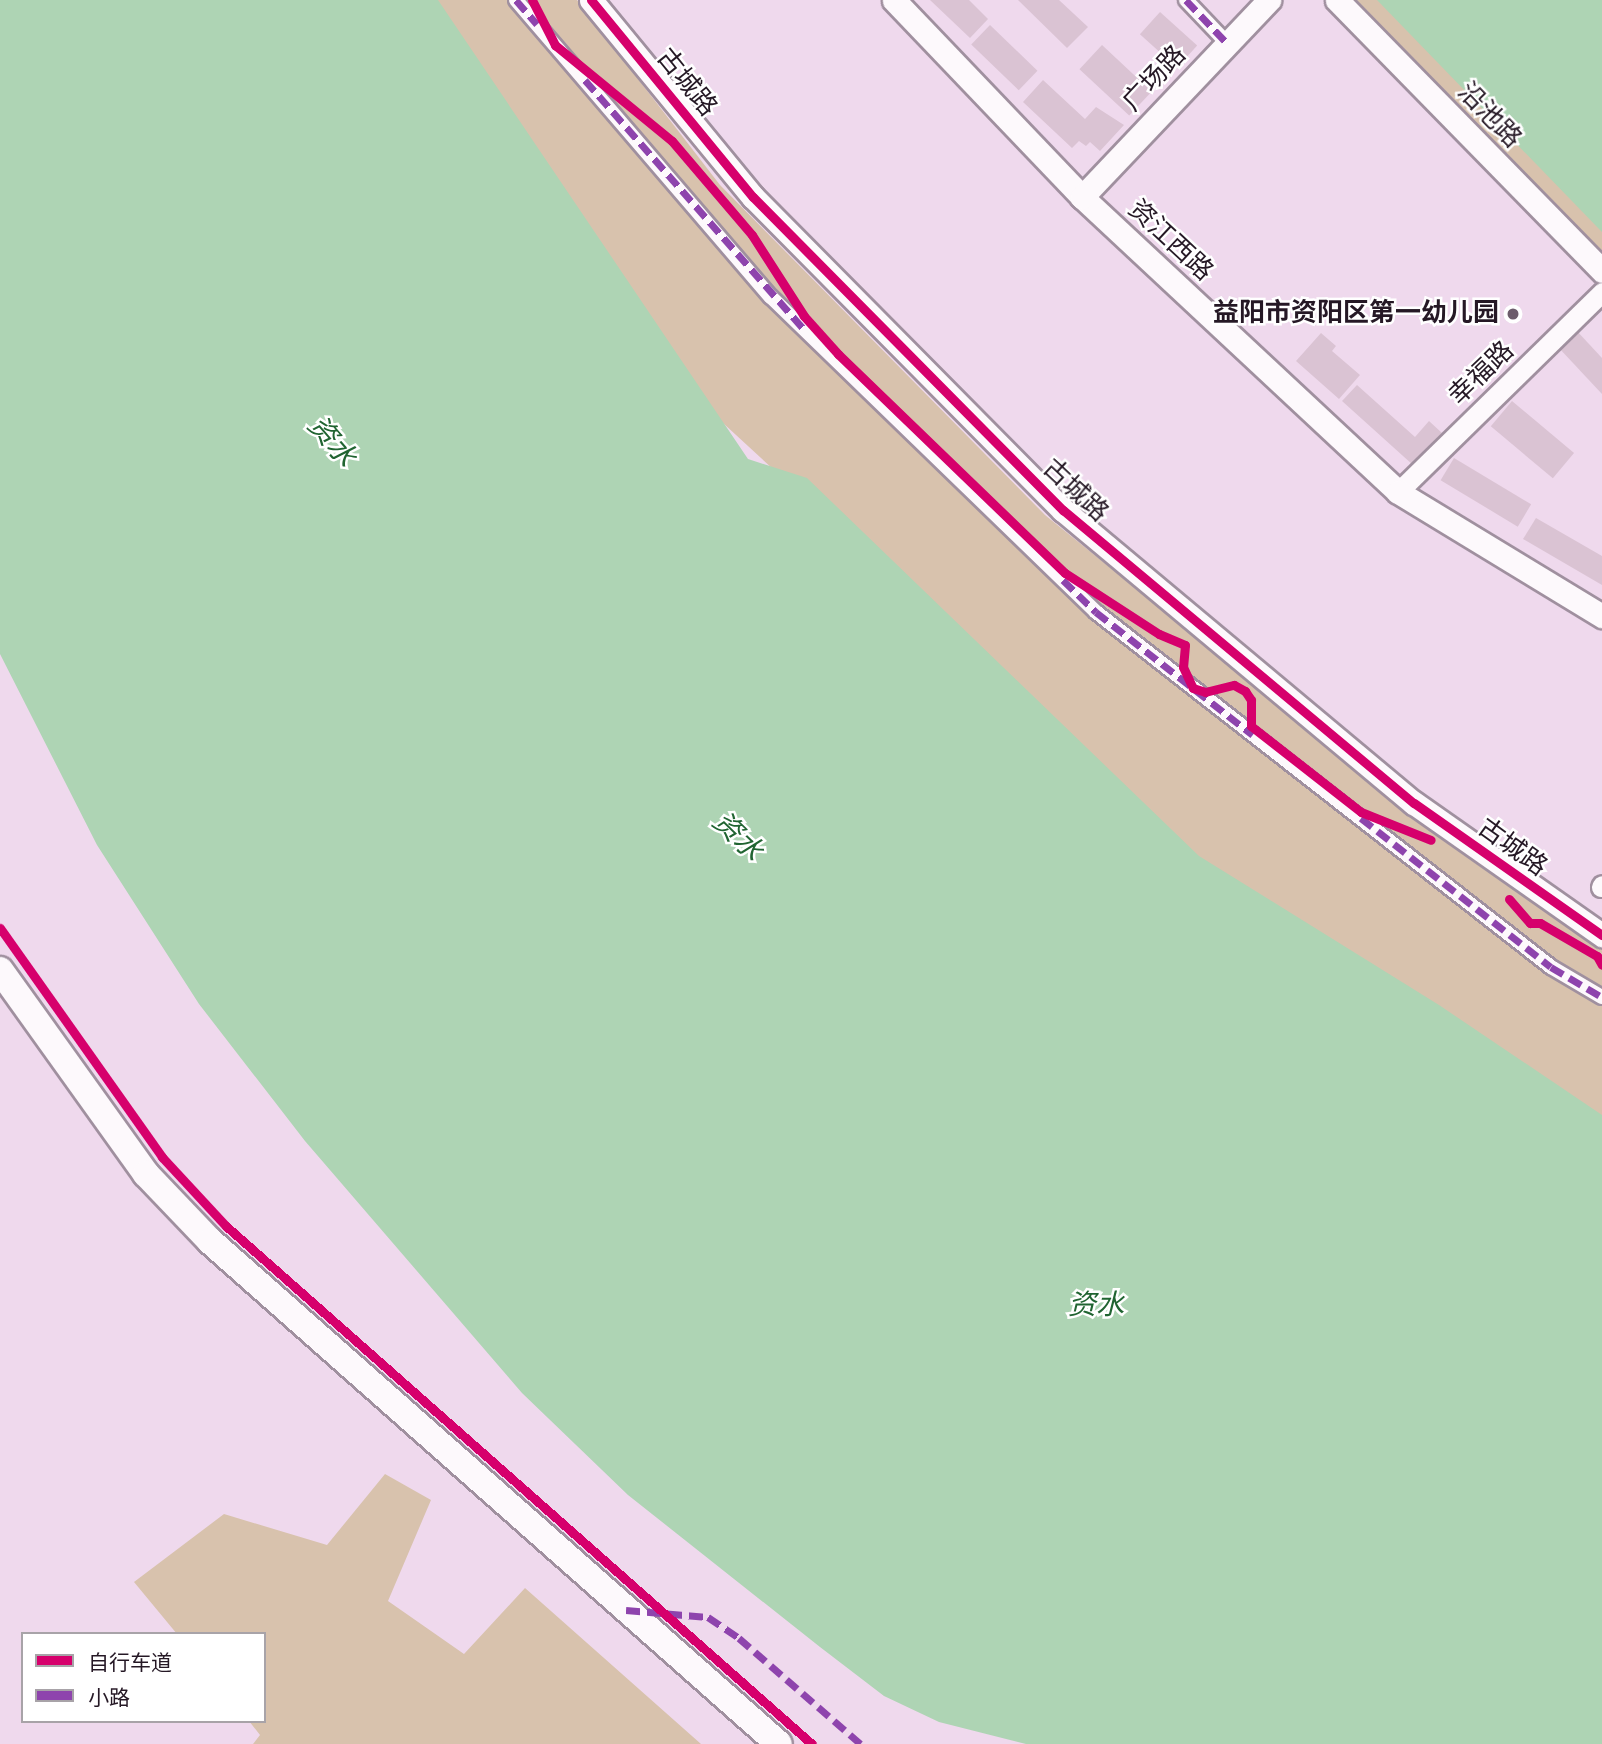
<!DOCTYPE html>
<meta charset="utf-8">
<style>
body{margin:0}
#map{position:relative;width:1602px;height:1744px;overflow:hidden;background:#efd9ed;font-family:"Alegreya Sans","Noto Sans SC",sans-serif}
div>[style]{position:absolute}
.green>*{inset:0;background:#d8c2ad}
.water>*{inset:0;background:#aed4b4}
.building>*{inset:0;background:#dac3d3;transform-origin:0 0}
.roads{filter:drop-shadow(2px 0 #a0909f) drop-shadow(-2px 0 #a0909f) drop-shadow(0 2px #a0909f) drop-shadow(0 -2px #a0909f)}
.pedestrian>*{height:14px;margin:-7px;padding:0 7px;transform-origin:7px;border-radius:7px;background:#fdf9fc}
.minor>*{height:19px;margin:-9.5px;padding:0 9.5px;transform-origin:9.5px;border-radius:9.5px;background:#fdf9fc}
.tertiary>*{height:23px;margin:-11.5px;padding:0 11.5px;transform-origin:11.5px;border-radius:11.5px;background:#fdf9fc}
.secondary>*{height:26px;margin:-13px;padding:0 13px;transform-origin:13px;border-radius:13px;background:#fdf9fc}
.quiet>*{height:7px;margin-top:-3.5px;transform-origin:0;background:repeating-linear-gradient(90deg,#8e44ad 0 14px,transparent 0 21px)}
.cycleway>*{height:9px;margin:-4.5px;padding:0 4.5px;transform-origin:4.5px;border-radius:4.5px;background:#d6006c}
.dots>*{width:19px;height:19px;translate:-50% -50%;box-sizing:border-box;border:4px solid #fff;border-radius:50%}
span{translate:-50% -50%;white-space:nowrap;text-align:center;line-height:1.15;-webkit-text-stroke:5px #fff;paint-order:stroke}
.street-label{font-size:26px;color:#251825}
.poi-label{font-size:26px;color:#251825;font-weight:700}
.right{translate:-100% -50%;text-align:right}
.water-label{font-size:28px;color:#206431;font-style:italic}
.legend{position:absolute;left:21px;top:1632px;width:245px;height:91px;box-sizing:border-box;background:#fff;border:2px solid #a8a3a8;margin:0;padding:9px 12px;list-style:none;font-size:21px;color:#251825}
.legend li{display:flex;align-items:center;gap:14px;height:35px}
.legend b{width:35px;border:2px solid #a8a3a8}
</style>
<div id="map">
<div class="green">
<i style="clip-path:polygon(427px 0,577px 0,720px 185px,1045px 515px,1478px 865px,1602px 947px,1602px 1133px,1225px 885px,648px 354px)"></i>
<i style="clip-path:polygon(1352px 0,1602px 0,1602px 253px)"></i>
<i style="clip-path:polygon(385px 1474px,431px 1500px,388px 1601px,464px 1654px,525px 1588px,701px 1744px,253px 1744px,260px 1735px,249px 1721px,264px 1721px,264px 1634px,177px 1634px,134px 1582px,224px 1514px,327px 1545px)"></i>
</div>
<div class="water">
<i style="clip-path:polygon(0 0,438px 0,748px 459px,807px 478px,1199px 856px,1439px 1005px,1602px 1115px,1602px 1744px,1026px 1744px,939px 1722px,884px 1696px,820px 1647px,628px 1495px,522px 1393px,305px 1141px,199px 1004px,97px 845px,0 654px)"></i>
<i style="clip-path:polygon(1377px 0,1602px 0,1602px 232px)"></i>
</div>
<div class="building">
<i style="clip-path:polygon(930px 0,969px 0,988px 19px,970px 38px)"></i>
<i style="clip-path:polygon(1018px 0,1059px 0,1088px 27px,1067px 48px)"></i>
<i style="left:1160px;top:12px;width:50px;height:30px;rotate:42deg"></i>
<i style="left:990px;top:25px;width:66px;height:27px;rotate:44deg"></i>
<i style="left:1102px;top:45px;width:68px;height:33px;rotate:43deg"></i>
<i style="clip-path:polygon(1043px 80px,1085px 119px,1096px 107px,1124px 125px,1100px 151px,1090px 142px,1086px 146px,1079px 141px,1072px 148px,1023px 102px)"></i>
<i style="clip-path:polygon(1576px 330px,1602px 358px,1602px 394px,1558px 347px)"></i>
<i style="clip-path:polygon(1321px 333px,1336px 346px,1332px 351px,1360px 375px,1339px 399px,1296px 361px)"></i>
<i style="clip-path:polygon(1357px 385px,1415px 437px,1429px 421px,1442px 433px,1413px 465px,1342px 401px)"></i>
<i style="left:1512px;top:401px;width:81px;height:33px;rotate:40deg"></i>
<i style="left:1454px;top:458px;width:90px;height:26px;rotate:31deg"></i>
<i style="clip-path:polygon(1536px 518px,1602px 556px,1602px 585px,1523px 539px)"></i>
</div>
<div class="roads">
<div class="pedestrian">
<i style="left:516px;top:0;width:391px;rotate:49.4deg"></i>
<i style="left:771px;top:297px;width:453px;rotate:44.1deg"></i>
<i style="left:1096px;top:612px;width:577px;rotate:37.96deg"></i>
<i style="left:1551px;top:967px;width:59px;rotate:30.5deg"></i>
<i style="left:1186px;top:0;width:59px;rotate:46.4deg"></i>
</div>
<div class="minor">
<i style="left:1398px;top:492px;width:286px;rotate:-44.4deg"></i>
<i style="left:1601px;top:887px;width:2px;rotate:-63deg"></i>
</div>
<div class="tertiary">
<i style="left:591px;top:0;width:255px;rotate:50.6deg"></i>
<i style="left:753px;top:197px;width:441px;rotate:45.3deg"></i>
<i style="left:1063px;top:510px;width:457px;rotate:39.9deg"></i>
<i style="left:1414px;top:803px;width:230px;rotate:35.1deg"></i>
<i style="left:894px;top:0;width:272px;rotate:46.3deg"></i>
<i style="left:1082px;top:197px;width:432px;rotate:43deg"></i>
<i style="left:1398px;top:492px;width:239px;rotate:31.3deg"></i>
<i style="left:1337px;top:0;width:379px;rotate:45.6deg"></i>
<i style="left:1082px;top:197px;width:272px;rotate:-46.5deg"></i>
</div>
<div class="secondary">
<i style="left:0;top:970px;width:251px;rotate:54.4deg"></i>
<i style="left:146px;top:1174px;width:93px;rotate:46.3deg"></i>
<i style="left:210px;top:1241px;width:759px;rotate:41.48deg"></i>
</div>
</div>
<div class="quiet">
<i style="left:516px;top:0;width:32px;rotate:49deg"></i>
<i style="left:1186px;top:0;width:59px;rotate:46.4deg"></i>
<i style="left:585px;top:80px;width:332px;rotate:48.7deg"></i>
<i style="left:1063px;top:580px;width:46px;rotate:44.1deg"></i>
<i style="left:1096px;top:612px;width:199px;rotate:38.1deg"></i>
<i style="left:1361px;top:818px;width:241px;rotate:38.1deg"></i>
<i style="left:1551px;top:967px;width:59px;rotate:30.5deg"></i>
<i style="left:626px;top:1610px;width:82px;rotate:4.9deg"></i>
<i style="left:708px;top:1617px;width:37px;rotate:34deg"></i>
<i style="left:739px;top:1638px;width:162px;rotate:41deg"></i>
</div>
<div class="cycleway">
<i style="left:532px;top:0;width:51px;rotate:62.9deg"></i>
<i style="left:555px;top:45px;width:151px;rotate:39.4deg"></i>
<i style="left:672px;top:141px;width:123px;rotate:49.6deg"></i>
<i style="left:752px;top:235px;width:96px;rotate:57.3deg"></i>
<i style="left:804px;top:316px;width:51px;rotate:48.2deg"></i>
<i style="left:838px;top:354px;width:315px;rotate:44deg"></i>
<i style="left:1065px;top:573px;width:112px;rotate:33deg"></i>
<i style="left:1159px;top:634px;width:28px;rotate:23deg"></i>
<i style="left:1185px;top:645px;width:22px;rotate:95deg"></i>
<i style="left:1183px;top:667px;width:23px;rotate:65deg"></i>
<i style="left:1193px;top:688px;width:13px;rotate:18deg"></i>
<i style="left:1205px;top:692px;width:30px;rotate:-14deg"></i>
<i style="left:1234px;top:685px;width:13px;rotate:29deg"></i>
<i style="left:1245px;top:691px;width:11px;rotate:56deg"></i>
<i style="left:1251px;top:700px;width:26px;rotate:90deg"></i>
<i style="left:1251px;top:726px;width:140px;rotate:38deg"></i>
<i style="left:1361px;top:812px;width:75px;rotate:21.8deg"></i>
<i style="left:591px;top:0;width:255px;rotate:50.6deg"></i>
<i style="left:753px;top:197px;width:441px;rotate:45.3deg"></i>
<i style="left:1063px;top:510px;width:457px;rotate:39.9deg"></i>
<i style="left:1414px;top:803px;width:230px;rotate:35.1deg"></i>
<i style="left:1509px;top:899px;width:32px;rotate:49deg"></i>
<i style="left:1530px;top:923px;width:10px"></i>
<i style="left:1540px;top:923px;width:66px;rotate:30.1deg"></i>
<i style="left:1597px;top:956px;width:10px;rotate:61deg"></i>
<i style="left:0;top:928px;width:281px;rotate:54.7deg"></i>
<i style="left:162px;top:1157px;width:94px;rotate:47.2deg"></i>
<i style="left:226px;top:1226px;width:782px;rotate:41.48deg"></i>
</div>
<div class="dots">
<i style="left:1513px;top:314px;background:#6c5c6b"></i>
</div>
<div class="street-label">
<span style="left:1155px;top:79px;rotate:-47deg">广场路</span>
<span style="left:686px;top:83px;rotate:51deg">古城路</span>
<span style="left:1489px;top:116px;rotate:46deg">沿池路</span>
<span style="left:1170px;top:241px;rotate:43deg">资江西路</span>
<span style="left:1482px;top:374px;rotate:-44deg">幸福路</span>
<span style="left:1075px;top:491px;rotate:43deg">古城路</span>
<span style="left:1512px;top:848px;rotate:36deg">古城路</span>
</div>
<div class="poi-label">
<span class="right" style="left:1499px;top:314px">益阳市资阳区第一幼儿园</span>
</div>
<div class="water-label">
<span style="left:331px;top:442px;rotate:49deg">资水</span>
<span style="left:737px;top:837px;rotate:44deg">资水</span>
<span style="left:1096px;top:1306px">资水</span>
</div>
<ul class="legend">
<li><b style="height:9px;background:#d6006c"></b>自行车道</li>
<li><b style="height:9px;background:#8e44ad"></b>小路</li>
</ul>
</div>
